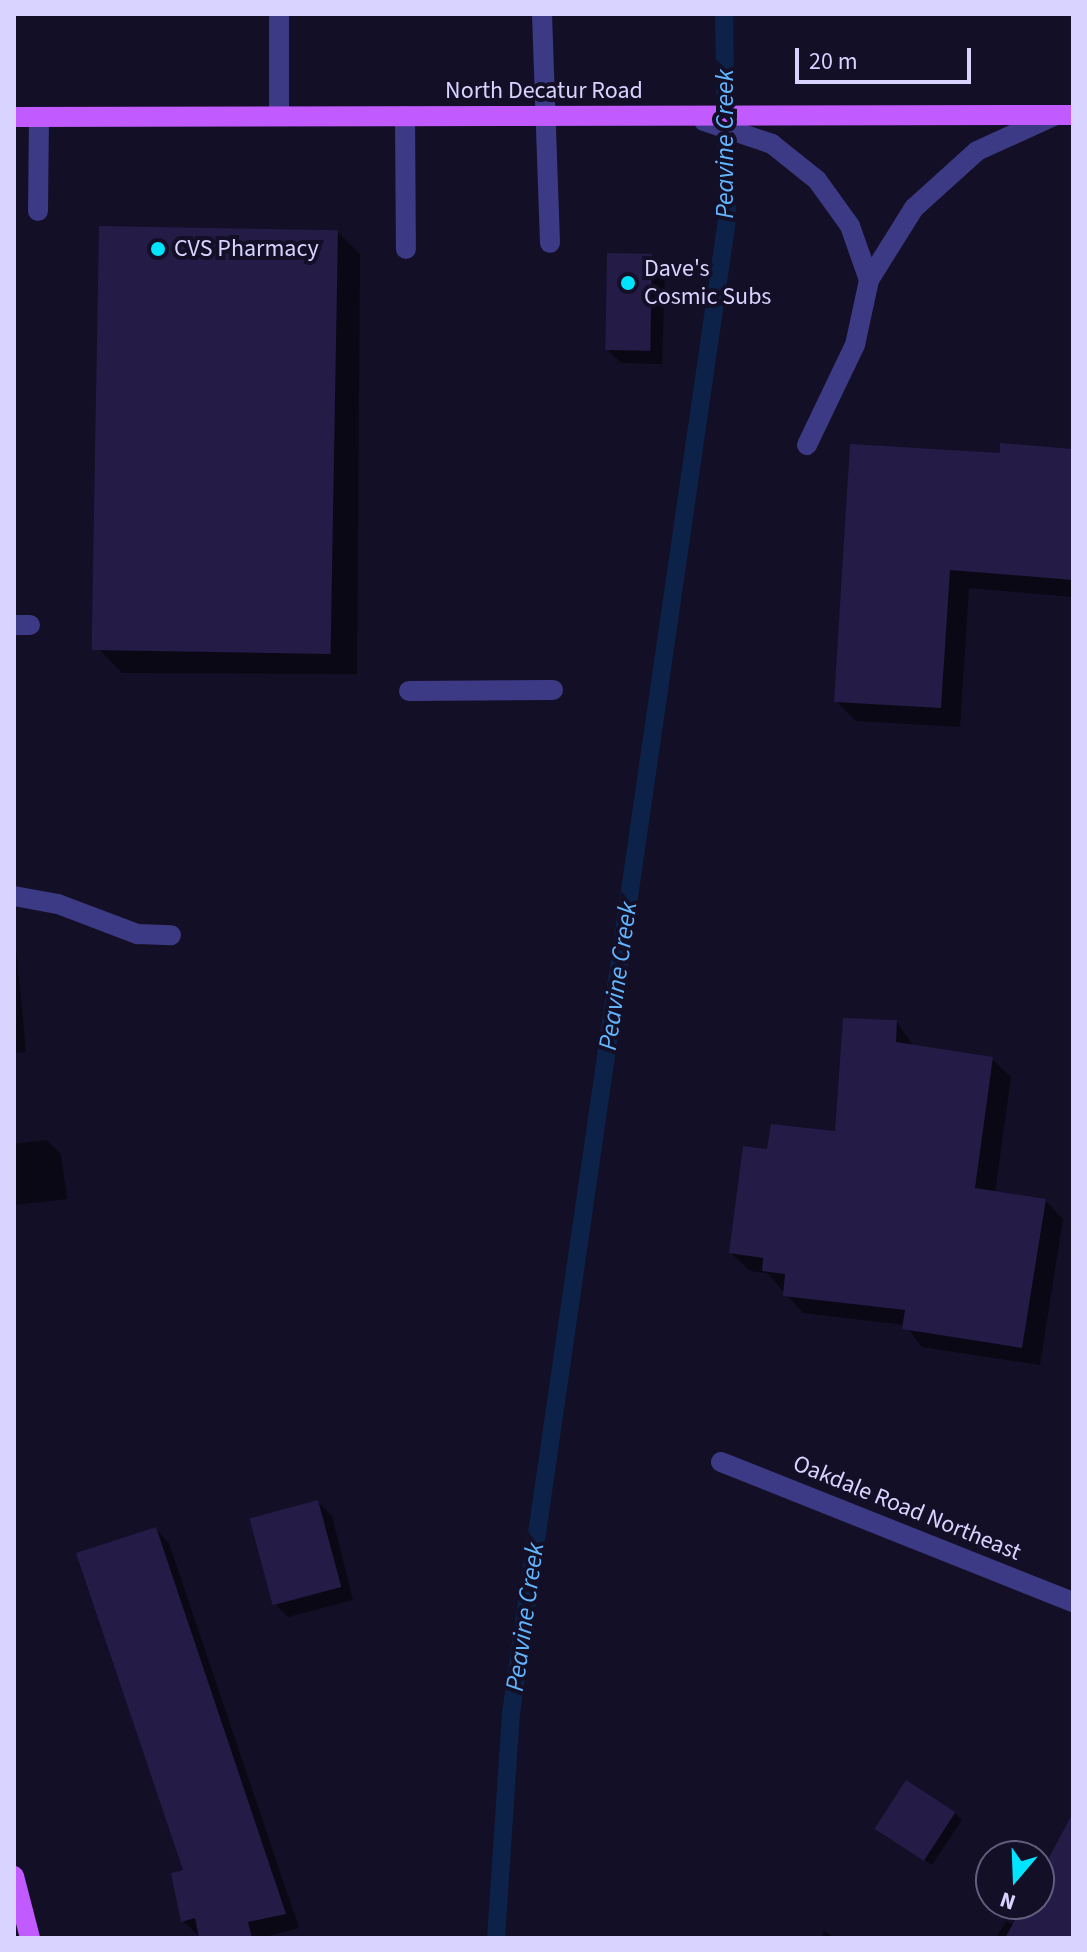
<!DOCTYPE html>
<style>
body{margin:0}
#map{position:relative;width:1087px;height:1952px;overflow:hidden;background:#130f26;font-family:"Source Sans 3",sans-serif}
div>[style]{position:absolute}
.shadow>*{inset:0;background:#0007}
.stream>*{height:18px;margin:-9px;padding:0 9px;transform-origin:9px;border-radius:9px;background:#0c2248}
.building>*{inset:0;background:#241b47;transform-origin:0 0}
.minor>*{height:20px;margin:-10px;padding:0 10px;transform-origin:10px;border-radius:10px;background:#3d3a85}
.major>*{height:20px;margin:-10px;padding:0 10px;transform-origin:10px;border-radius:10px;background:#c25bff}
.dots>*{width:22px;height:22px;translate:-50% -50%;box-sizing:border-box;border:4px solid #130f26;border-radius:50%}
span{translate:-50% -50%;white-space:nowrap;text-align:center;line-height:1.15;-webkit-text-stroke:8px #130f26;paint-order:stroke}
.street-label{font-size:24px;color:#d9d4ff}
.poi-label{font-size:24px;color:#d9d4ff}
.left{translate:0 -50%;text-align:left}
.water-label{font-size:26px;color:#62b6ff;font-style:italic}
.frame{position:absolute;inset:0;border:16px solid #d9d4ff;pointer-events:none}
.north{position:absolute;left:975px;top:1840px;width:80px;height:80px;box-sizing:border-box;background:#130f26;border:2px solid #625e7d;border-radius:50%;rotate:199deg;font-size:22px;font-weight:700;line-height:32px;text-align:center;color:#d9d4ff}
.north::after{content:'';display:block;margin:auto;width:28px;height:36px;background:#00e5ff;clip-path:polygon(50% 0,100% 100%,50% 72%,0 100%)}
.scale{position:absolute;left:795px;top:48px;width:176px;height:36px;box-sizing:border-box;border:4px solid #d9d4ff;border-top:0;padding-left:10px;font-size:24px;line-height:28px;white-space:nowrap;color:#d9d4ff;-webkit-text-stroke:6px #130f26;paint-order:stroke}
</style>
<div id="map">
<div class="shadow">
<i style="clip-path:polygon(337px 231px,360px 254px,357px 674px,122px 673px,99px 649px)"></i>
<i style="clip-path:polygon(651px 256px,665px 270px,662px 364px,621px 363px,607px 349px)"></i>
<i style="clip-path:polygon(1073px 451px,1073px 597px,969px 588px,960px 727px,856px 721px,836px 701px,1001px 455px)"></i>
<i style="clip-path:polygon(14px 927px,26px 1052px,14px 1053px)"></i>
<i style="clip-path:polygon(897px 1022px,914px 1047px,992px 1059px,1011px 1077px,995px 1193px,1045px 1200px,1063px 1219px,1040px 1365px,922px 1347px,905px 1325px,803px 1313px,767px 1273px,750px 1271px,731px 1253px,769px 1151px,837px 1133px)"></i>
<i style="clip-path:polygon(47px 1140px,61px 1154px,67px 1199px,14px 1205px,14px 1144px)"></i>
<i style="clip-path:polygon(318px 1502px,332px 1516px,353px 1600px,288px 1617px,274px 1603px)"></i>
<i style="clip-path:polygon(156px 1529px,169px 1543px,299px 1928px,261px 1938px,201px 1938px,183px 1921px,186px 1872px)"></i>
<i style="clip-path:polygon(955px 1813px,962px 1820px,932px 1865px,878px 1828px)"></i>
<i style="clip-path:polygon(1073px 1818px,1073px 1938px,996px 1938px,1006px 1921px,1014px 1925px,1026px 1904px,1039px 1904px,1039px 1880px)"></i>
<i style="clip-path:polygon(824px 1931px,835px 1938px,821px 1938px)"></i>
</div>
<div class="stream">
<i style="left:496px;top:1938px;width:225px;rotate:-86.2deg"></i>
<i style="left:511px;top:1713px;width:1509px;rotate:-81.77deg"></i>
<i style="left:727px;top:220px;width:206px;rotate:-90.8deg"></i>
</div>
<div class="building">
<i style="left:99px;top:226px;width:239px;height:424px;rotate:1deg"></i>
<i style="left:607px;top:253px;width:45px;height:97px;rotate:1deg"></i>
<i style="clip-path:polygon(1000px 443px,1073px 449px,1073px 580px,950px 570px,941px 708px,834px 702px,850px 444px,1000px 453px)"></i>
<i style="clip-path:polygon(843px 1018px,897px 1020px,896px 1042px,993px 1057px,975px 1188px,1046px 1199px,1022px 1348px,902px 1329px,905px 1310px,783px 1296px,785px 1274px,762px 1271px,763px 1258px,729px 1253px,743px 1146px,767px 1149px,771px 1124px,835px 1131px)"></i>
<i style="left:318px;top:1500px;width:90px;height:71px;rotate:75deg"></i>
<i style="clip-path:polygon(156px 1527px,286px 1914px,248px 1922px,252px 1938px,199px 1938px,195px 1918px,181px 1922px,171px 1873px,183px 1870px,76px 1553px)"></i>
<i style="left:906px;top:1780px;width:59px;height:58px;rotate:33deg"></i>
<i style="clip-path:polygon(1073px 1813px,1073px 1938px,1005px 1938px,1024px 1904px,1039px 1904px,1039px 1876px)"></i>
</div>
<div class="minor">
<i style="left:542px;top:14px;width:229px;rotate:88deg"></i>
<i style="left:279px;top:116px;width:102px;rotate:-90deg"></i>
<i style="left:405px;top:116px;width:133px;rotate:89.6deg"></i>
<i style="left:704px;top:121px;width:72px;rotate:18.7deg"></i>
<i style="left:772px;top:144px;width:58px;rotate:38.7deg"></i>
<i style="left:817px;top:180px;width:57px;rotate:54.3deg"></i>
<i style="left:850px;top:226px;width:57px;rotate:70.6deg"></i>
<i style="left:38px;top:211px;width:94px;rotate:-89.4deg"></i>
<i style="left:807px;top:445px;width:111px;rotate:-64.4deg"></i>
<i style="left:855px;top:345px;width:66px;rotate:-77.8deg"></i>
<i style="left:869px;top:280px;width:85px;rotate:-58deg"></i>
<i style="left:914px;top:208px;width:85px;rotate:-42.1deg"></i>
<i style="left:977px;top:151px;width:87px;rotate:-24.5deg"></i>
<i style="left:14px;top:625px;width:16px"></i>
<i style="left:409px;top:691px;width:144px;rotate:-0.4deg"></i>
<i style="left:14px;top:896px;width:45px;rotate:10.3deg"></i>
<i style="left:58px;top:904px;width:85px;rotate:20.8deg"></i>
<i style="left:137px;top:934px;width:34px;rotate:2deg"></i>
<i style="left:721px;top:1462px;width:379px;rotate:21.7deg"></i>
</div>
<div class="major">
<i style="left:14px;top:117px;width:1059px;rotate:-0.11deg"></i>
<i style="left:14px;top:1876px;width:64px;rotate:75.5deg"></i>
</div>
<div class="dots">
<i style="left:158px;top:249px;background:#00e5ff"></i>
<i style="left:628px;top:283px;background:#00e5ff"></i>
</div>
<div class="street-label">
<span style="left:544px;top:91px">North Decatur Road</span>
<span style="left:907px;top:1508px;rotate:22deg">Oakdale Road Northeast</span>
</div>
<div class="poi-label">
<span class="left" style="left:174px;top:249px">CVS Pharmacy</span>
<span class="left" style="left:644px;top:283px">Dave's<br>Cosmic Subs</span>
</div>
<div class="water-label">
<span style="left:725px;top:144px;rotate:-90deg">Peavine Creek</span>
<span style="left:618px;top:976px;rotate:-82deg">Peavine Creek</span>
<span style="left:525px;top:1617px;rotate:-82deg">Peavine Creek</span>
</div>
<div class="frame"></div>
<div class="north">N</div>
<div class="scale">20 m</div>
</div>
